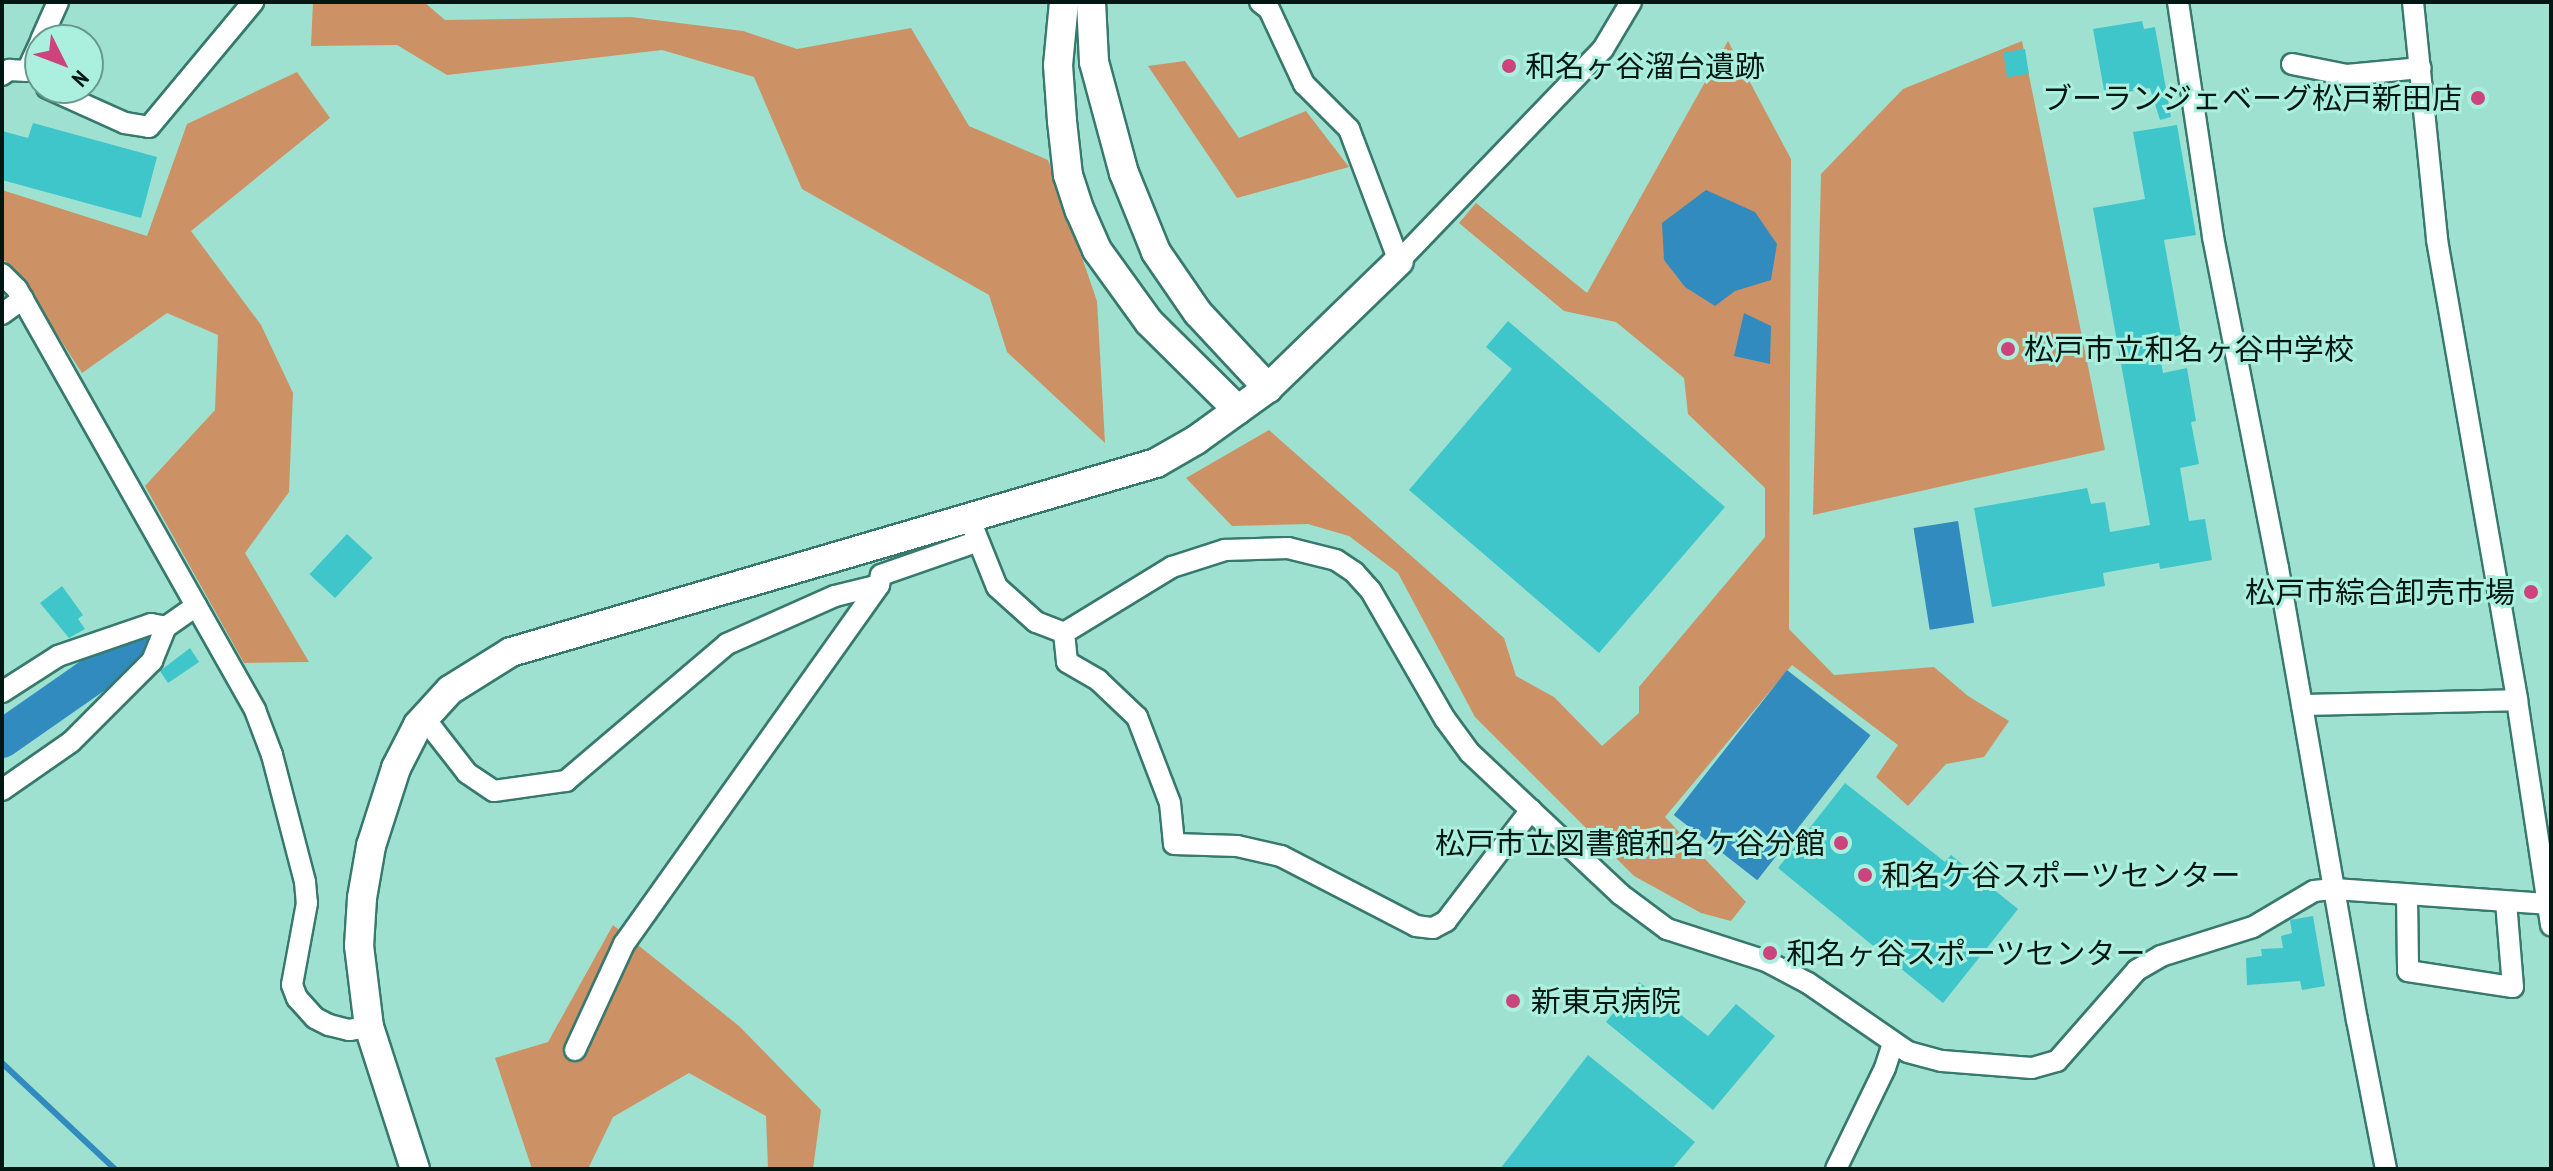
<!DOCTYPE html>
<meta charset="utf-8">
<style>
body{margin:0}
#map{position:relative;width:2553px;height:1171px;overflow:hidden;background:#9ee1d1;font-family:"PT Sans Narrow","Noto Sans JP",sans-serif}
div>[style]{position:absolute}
.green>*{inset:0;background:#cc9265}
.water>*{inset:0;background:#328bbe;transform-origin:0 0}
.stream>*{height:6px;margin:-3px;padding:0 3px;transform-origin:3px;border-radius:3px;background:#328bbe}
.river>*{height:38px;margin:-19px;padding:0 19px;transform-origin:19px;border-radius:19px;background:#328bbe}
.building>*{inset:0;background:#3fc6ca;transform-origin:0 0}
.roads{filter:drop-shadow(2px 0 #37796c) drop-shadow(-2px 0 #37796c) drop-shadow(0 2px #37796c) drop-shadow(0 -2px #37796c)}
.street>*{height:20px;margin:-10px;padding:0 10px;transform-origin:10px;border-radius:10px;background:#fff}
.secondary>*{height:28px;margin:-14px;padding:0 14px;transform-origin:14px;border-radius:14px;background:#fff}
.dots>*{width:22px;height:22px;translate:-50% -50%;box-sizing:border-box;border:4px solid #abefde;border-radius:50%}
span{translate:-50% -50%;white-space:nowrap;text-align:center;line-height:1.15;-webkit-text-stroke:6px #abefde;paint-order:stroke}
.poi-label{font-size:30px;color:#001712}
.left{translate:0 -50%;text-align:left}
.right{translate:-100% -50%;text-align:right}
.frame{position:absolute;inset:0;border:4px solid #001712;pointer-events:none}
.north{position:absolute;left:24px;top:24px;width:80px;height:80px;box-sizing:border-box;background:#abefde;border:2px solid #67998c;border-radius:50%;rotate:132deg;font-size:22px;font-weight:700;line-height:32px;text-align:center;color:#001712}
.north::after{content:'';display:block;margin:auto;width:28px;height:36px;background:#cc437e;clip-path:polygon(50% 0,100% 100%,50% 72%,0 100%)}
</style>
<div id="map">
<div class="green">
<i style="clip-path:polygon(313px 2px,424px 2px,445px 20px,631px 17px,743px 31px,797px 49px,911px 28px,969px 126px,1048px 160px,1097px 301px,1105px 443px,1007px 352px,989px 295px,802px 189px,754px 77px,662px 50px,447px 75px,397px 45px,311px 46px)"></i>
<i style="clip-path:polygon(1728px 41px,1791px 159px,1789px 629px,1834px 675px,1934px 667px,1968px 696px,2009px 721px,1984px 757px,1946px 764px,1908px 806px,1876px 777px,1898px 745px,1792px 665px,1665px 817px,1746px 902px,1731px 921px,1701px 913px,1634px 876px,1475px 717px,1398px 573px,1349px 536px,1308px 524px,1232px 526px,1186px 478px,1269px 430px,1504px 638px,1516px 676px,1554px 697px,1602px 746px,1639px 713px,1639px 687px,1765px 537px,1765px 488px,1688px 414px,1684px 378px,1616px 322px,1564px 311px,1459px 223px,1476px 203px,1587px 293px)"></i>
<i style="clip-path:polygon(2022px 41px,2105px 450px,1813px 515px,1821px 174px,1903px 89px)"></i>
<i style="clip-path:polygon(1185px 61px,1239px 138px,1306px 111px,1349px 167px,1237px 198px,1148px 66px)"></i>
<i style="clip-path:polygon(297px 72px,330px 118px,191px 231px,261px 325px,293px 393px,289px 492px,245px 553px,309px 662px,244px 663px,145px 486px,215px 410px,218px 335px,167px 313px,82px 373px,14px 268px,2px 259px,2px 190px,147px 236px,187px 124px)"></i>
<i style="clip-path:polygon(613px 925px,739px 1026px,821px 1110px,813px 1169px,768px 1169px,766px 1116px,689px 1073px,613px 1117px,588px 1169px,532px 1169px,495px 1058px,548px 1042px)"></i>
</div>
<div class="water">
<i style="clip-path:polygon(1706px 190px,1755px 212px,1777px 244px,1771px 280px,1735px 291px,1715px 306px,1685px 287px,1664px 260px,1662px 223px)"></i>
<i style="clip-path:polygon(1744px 313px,1771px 326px,1770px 364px,1734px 356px)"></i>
<i style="left:1958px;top:521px;width:103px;height:45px;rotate:81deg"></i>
<i style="left:1787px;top:670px;width:106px;height:184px;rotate:38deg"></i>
</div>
<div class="stream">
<i style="left:2px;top:1063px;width:155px;rotate:43.2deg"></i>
</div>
<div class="river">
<i style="left:2px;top:739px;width:166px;rotate:-34.9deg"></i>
</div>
<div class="building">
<i style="clip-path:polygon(2142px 21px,2144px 29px,2155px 27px,2171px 117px,2160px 120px,2150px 88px,2105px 96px,2093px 29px)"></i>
<i style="left:2025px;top:49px;width:25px;height:22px;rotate:81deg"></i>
<i style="clip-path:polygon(33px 123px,157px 157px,141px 218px,2px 180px,2px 131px,28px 138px)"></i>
<i style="clip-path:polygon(2177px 125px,2196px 235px,2164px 240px,2181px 335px,2157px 340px,2163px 373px,2187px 368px,2196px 421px,2191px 422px,2199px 464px,2180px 468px,2189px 521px,2205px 519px,2212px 560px,2160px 569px,2159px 563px,2103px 573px,2105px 586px,1992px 607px,1974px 508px,2087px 488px,2091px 504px,2105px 502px,2110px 532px,2150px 525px,2093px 208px,2145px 199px,2133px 132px)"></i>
<i style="clip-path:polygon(1508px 321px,1725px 507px,1599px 653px,1409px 490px,1512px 369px,1486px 347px)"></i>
<i style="left:347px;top:534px;width:35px;height:55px;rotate:43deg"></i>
<i style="clip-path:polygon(62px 586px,83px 615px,78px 619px,85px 629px,69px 638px,40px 603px)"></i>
<i style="clip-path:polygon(190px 648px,199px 662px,168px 683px,160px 671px)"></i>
<i style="clip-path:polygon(1845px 783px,1945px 862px,1951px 855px,2018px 909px,1943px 1003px,1778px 868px)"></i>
<i style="clip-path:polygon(2313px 916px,2325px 986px,2302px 990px,2300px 981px,2247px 985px,2246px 958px,2262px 956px,2261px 949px,2283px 948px,2281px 936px,2292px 933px,2290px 920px)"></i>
<i style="clip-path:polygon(1639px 982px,1708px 1036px,1736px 1004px,1775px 1036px,1713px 1110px,1606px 1022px)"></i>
<i style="clip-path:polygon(1588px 1055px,1695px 1142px,1672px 1169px,1500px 1169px)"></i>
</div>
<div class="roads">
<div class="street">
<i style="left:1260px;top:2px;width:11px;rotate:38deg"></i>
<i style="left:1269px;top:9px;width:83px;rotate:65deg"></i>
<i style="left:1304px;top:84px;width:64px;rotate:45deg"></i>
<i style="left:1349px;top:129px;width:141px;rotate:69.3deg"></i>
<i style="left:1399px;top:261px;width:294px;rotate:-46.1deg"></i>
<i style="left:1603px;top:49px;width:55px;rotate:-59.2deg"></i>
<i style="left:2178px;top:2px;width:238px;rotate:81.5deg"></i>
<i style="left:2213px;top:237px;width:337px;rotate:78.9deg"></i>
<i style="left:2278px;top:568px;width:459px;rotate:80.1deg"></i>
<i style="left:2357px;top:1020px;width:152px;rotate:79deg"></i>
<i style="left:2413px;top:2px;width:239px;rotate:84.2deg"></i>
<i style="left:2437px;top:240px;width:467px;rotate:80.1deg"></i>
<i style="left:2517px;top:700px;width:228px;rotate:81.4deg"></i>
<i style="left:41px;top:40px;width:42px;rotate:-65.9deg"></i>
<i style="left:2292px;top:64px;width:56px;rotate:11.3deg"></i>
<i style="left:2347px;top:75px;width:74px;rotate:-5.4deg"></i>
<i style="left:2px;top:75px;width:9px;rotate:-36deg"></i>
<i style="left:9px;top:70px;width:18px;rotate:3deg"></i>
<i style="left:27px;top:71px;width:31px;rotate:-65deg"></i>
<i style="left:47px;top:88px;width:85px;rotate:24.2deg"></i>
<i style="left:125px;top:123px;width:24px;rotate:9deg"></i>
<i style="left:149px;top:127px;width:163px;rotate:-50.2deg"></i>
<i style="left:2px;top:274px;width:21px;rotate:45deg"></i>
<i style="left:17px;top:289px;width:484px;rotate:60.5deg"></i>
<i style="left:255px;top:710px;width:48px;rotate:69.3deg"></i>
<i style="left:272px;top:755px;width:131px;rotate:75.4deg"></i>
<i style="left:305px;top:882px;width:21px;rotate:85deg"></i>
<i style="left:307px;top:903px;width:83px;rotate:100.4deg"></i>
<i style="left:292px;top:985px;width:14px;rotate:69deg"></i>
<i style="left:297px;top:998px;width:27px;rotate:48deg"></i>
<i style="left:315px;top:1018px;width:16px;rotate:27deg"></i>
<i style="left:329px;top:1025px;width:21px;rotate:14deg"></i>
<i style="left:349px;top:1030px;width:20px;rotate:-9deg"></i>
<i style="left:2px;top:314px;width:26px;rotate:-36deg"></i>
<i style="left:970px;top:520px;width:72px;rotate:68.1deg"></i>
<i style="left:997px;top:587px;width:52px;rotate:41.9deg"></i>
<i style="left:1036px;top:622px;width:30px;rotate:21deg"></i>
<i style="left:1064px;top:633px;width:127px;rotate:-31.4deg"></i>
<i style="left:1172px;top:567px;width:56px;rotate:-17.8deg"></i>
<i style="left:1225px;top:550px;width:63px;rotate:-1.8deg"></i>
<i style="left:1288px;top:548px;width:49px;rotate:14deg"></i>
<i style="left:1336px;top:560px;width:22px;rotate:34deg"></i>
<i style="left:1354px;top:572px;width:25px;rotate:48deg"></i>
<i style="left:1371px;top:591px;width:148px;rotate:60deg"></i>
<i style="left:1445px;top:719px;width:42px;rotate:53.7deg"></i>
<i style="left:1470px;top:753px;width:206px;rotate:43.2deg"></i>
<i style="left:1620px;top:894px;width:59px;rotate:36.7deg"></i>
<i style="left:1667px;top:929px;width:104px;rotate:17.9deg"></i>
<i style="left:1766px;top:961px;width:47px;rotate:27.6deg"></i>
<i style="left:1808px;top:983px;width:121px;rotate:34.6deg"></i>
<i style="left:1908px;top:1052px;width:35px;rotate:15deg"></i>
<i style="left:1942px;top:1061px;width:90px;rotate:4.4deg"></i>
<i style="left:2032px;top:1068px;width:26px;rotate:-16deg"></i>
<i style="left:2057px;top:1061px;width:121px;rotate:-48.7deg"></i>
<i style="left:2137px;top:970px;width:28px;rotate:-30deg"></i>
<i style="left:2161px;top:956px;width:96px;rotate:-17.5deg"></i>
<i style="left:2253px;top:927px;width:71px;rotate:-30.5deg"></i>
<i style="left:2314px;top:891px;width:20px;rotate:-6deg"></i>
<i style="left:2334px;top:889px;width:214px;rotate:4deg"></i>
<i style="left:1064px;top:633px;width:29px;rotate:84deg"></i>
<i style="left:1067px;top:662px;width:36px;rotate:30deg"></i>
<i style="left:1098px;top:680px;width:54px;rotate:43.5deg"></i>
<i style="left:1137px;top:717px;width:92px;rotate:69deg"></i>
<i style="left:1170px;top:803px;width:41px;rotate:84.4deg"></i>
<i style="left:1174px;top:844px;width:63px;rotate:1.8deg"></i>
<i style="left:1237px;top:846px;width:45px;rotate:12.8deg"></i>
<i style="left:1281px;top:856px;width:152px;rotate:27.4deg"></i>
<i style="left:1416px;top:926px;width:17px;rotate:7deg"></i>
<i style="left:1433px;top:928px;width:15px;rotate:-28deg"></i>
<i style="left:1446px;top:921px;width:140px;rotate:-52.6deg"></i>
<i style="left:2px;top:692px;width:67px;rotate:-32.7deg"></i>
<i style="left:58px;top:656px;width:98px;rotate:-19deg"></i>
<i style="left:151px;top:624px;width:15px;rotate:11deg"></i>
<i style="left:2302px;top:705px;width:215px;rotate:-1.3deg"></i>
<i style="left:418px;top:725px;width:14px;rotate:12deg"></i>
<i style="left:432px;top:728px;width:57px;rotate:52.1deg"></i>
<i style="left:467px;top:773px;width:32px;rotate:34deg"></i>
<i style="left:494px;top:791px;width:73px;rotate:-7.9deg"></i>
<i style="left:566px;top:781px;width:211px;rotate:-40.4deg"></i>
<i style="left:727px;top:644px;width:118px;rotate:-24deg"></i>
<i style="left:835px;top:596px;width:45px;rotate:-14deg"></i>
<i style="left:879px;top:585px;width:10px;rotate:-79deg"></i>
<i style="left:881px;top:575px;width:101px;rotate:-19.2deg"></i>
<i style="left:2px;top:790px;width:84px;rotate:-34.8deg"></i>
<i style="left:71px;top:742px;width:115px;rotate:-45deg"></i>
<i style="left:152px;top:661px;width:37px;rotate:-68deg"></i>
<i style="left:166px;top:627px;width:37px;rotate:-35deg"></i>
<i style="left:2407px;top:895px;width:76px;rotate:89.2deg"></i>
<i style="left:2408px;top:971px;width:106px;rotate:8.7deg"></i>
<i style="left:2513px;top:987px;width:85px;rotate:-94.7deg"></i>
<i style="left:575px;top:1050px;width:117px;rotate:-65.2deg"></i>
<i style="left:624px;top:944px;width:440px;rotate:-54.6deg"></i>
<i style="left:1836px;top:1169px;width:112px;rotate:-64.1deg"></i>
<i style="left:1885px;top:1068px;width:26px;rotate:-72deg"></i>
</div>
<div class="secondary">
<i style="left:1064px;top:2px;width:63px;rotate:95.4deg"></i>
<i style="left:1058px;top:65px;width:56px;rotate:85.9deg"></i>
<i style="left:1062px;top:121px;width:54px;rotate:83.7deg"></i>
<i style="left:1068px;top:175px;width:38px;rotate:72deg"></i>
<i style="left:1080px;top:211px;width:43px;rotate:66.4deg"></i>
<i style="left:1097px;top:250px;width:89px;rotate:54.2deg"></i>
<i style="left:1149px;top:322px;width:125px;rotate:44.7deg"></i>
<i style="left:1091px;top:2px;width:60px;rotate:87.1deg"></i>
<i style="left:1094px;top:62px;width:115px;rotate:74.9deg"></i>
<i style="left:1124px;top:173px;width:85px;rotate:67.9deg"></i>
<i style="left:1156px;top:252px;width:74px;rotate:55.5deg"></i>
<i style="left:1198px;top:313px;width:103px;rotate:47deg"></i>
<i style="left:415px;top:1169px;width:149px;rotate:-107.9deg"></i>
<i style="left:369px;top:1027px;width:82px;rotate:-97deg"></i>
<i style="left:359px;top:946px;width:48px;rotate:-86.4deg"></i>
<i style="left:362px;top:898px;width:53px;rotate:-80.2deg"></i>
<i style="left:371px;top:846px;width:82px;rotate:-72.2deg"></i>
<i style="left:396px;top:768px;width:48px;rotate:-62.9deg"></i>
<i style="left:418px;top:725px;width:47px;rotate:-47.6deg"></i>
<i style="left:450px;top:690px;width:72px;rotate:-31.9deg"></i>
<i style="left:511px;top:652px;width:672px;rotate:-16.33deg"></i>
<i style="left:1156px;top:463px;width:46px;rotate:-29.9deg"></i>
<i style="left:1196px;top:440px;width:89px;rotate:-35.8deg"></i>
<i style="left:1268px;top:388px;width:182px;rotate:-44.1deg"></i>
</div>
</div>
<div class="dots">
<i style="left:1509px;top:66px;background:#cc437e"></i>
<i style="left:2478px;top:98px;background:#cc437e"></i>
<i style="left:2008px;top:349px;background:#cc437e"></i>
<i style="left:2531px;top:592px;background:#cc437e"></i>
<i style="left:1841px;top:843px;background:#cc437e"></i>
<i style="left:1865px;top:875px;background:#cc437e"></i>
<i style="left:1770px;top:953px;background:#cc437e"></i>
<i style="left:1513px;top:1001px;background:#cc437e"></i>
</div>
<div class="poi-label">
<span class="left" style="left:1525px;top:66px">和名ヶ谷溜台遺跡</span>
<span class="right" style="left:2462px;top:98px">ブーランジェベーグ松戸新田店</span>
<span class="left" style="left:2024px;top:349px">松戸市立和名ヶ谷中学校</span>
<span class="right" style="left:2515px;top:592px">松戸市綜合卸売市場</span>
<span class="right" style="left:1825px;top:843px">松戸市立図書館和名ケ谷分館</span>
<span class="left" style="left:1881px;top:875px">和名ケ谷スポーツセンター</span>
<span class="left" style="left:1786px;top:953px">和名ヶ谷スポーツセンター</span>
<span class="left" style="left:1531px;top:1001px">新東京病院</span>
</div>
<div class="frame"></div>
<div class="north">N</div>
</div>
